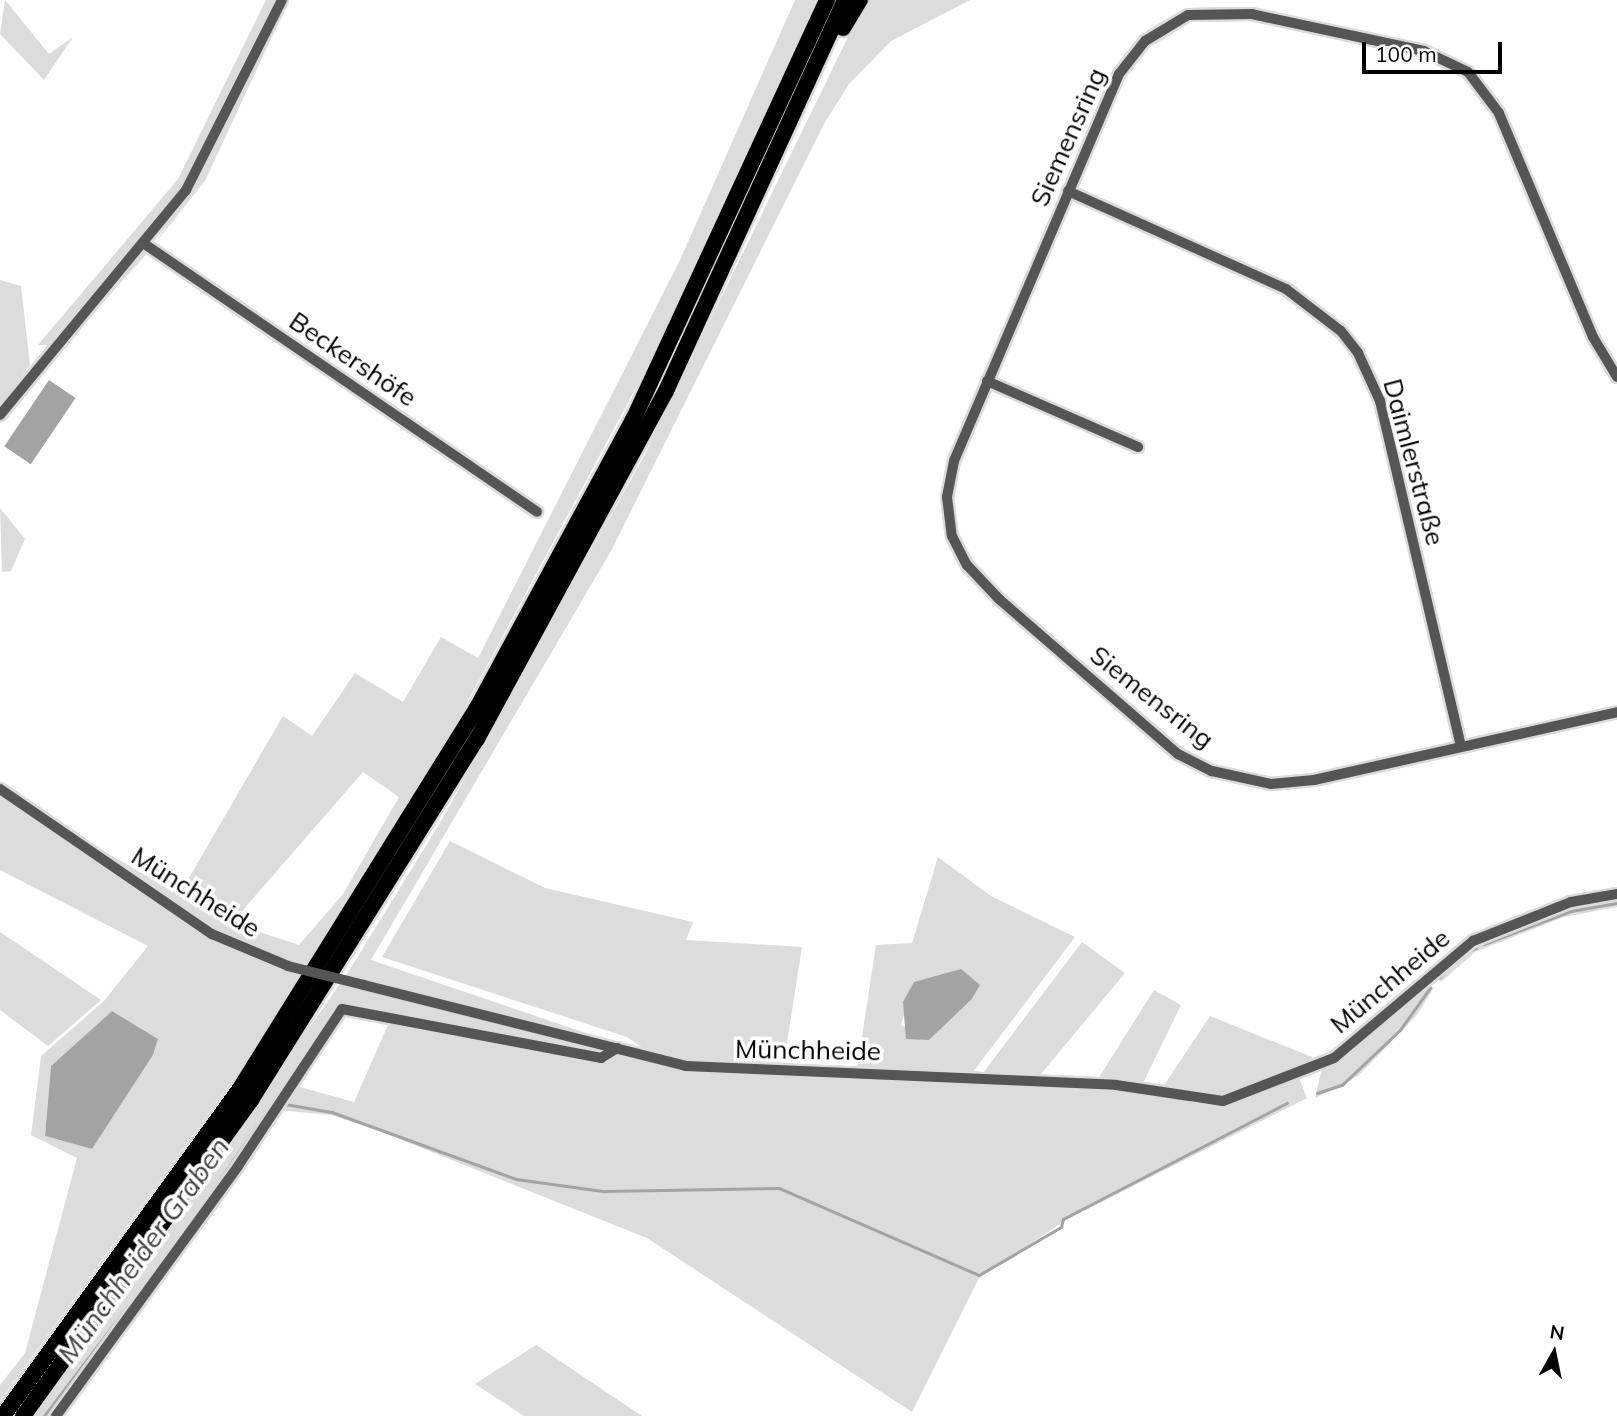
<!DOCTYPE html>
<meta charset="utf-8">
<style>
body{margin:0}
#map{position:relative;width:1617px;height:1416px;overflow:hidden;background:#fff;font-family:Mulish,sans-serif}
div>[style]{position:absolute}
.green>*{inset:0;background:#dcdcdc}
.water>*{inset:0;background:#a3a3a3;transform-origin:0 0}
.stream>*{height:2.5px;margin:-1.25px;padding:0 1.25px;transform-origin:1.25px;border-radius:1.25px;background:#a3a3a3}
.roads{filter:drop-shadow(2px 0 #dbdbdb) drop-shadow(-2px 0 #dbdbdb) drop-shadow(0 2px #dbdbdb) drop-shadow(0 -2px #dbdbdb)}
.minor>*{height:10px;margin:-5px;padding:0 5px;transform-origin:5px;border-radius:5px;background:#555}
.highway>*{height:16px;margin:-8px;padding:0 8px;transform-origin:8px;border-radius:8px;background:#000}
.minor-bridge>*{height:10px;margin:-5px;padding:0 5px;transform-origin:5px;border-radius:5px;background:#555}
span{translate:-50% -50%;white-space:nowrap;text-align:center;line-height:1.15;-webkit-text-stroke:7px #fff;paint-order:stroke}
.street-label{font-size:26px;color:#000}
.water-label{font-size:28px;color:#444;font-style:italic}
.north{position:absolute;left:1519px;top:1318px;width:70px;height:70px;-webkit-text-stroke:5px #fff;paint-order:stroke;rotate:9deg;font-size:19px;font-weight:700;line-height:28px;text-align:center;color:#000}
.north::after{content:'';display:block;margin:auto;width:24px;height:32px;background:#000;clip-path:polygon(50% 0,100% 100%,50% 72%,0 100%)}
.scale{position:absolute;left:1362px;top:42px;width:140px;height:32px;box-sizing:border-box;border:4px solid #000;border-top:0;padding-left:9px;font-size:21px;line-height:24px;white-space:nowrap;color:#000;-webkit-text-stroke:5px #fff;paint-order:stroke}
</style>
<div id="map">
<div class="green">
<i style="clip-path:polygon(5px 0,49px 54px,73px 37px,44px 80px,0 34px)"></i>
<i style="clip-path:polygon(266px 0,276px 0,190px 176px,50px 345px,38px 345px,178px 179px)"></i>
<i style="clip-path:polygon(289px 0,205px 181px,153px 246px,205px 169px)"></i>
<i style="clip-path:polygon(evenodd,795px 0,816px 0,669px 326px,461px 714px,282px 1012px,0 1401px,0 1385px,25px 1353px,77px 1158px,31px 1135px,41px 1056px,104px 1001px,148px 946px,0 870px,0 794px,211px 941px,284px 969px,213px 932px,67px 831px,232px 923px,299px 945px,343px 894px,399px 797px,363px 772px,236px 918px,183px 888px,283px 716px,312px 736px,355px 673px,403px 702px,441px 637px,478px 658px,680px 260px,795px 0,112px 1011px,158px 1039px,153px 1055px,92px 1149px,45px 1136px,51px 1066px,112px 1011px)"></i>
<i style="clip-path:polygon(866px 0,970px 0,891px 41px,849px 84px,824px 124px,611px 551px,371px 960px,624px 1046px,605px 1056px,343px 1003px,248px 1147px,61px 1402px,50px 1416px,35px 1416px,347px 974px,440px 823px,644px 456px)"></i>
<i style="clip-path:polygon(150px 250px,82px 326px,53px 361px,56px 354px,143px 252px)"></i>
<i style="clip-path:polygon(0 280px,21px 286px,30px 365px,0 407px)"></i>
<i style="clip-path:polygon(0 508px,25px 539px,11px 571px,2px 572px)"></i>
<i style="clip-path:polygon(450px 841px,545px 888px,693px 922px,686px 940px,802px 947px,783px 1068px,703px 1066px,647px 1051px,627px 1037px,382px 957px)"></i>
<i style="clip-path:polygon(evenodd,938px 857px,991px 896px,1075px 937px,973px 1072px,857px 1069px,876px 945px,912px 943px,938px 857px,914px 982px,971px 1000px,929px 1040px,901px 1025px,914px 982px)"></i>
<i style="clip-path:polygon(1617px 898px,1617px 907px,1564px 917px,1475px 952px,1441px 982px,1433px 974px,1473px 944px,1569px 907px)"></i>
<i style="clip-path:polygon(0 932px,101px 1000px,48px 1046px,0 1010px)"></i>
<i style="clip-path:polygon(1082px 942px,1125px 973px,1041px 1074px,983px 1073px)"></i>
<i style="clip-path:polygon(1425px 981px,1433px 989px,1417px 1015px,1358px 1076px,1315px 1098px,1322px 1068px,1378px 1029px)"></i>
<i style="clip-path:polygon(1154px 990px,1181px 1005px,1143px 1083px,1098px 1079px)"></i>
<i style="clip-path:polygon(1210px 1016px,1322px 1061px,1220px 1097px,1163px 1087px)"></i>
<i style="clip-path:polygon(391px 1018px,606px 1061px,622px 1053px,701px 1073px,1041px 1082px,1233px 1104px,1299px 1078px,1307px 1098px,1066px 1220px,979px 1278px,912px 1412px,647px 1238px,382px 1132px,331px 1115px,277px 1110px,293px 1085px,354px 1102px)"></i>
<i style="clip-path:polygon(536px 1345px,642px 1416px,524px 1416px,475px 1384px)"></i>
</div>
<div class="water">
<i style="left:49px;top:380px;width:32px;height:80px;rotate:34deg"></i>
<i style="clip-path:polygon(961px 969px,980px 985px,971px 1000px,929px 1040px,906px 1039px,903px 1002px,914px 982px)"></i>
<i style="clip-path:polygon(112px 1011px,158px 1039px,153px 1055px,92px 1149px,45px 1136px,51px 1066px)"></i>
</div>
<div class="stream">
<i style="left:1484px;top:944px;width:93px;rotate:-20.8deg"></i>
<i style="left:1571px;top:911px;width:47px;rotate:-9.9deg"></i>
<i style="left:1467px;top:952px;width:10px;rotate:-24deg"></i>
<i style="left:1439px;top:978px;width:17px;rotate:-45deg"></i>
<i style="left:1317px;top:1093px;width:26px;rotate:-18deg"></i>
<i style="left:1342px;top:1085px;width:80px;rotate:-43.5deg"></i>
<i style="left:1400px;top:1030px;width:52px;rotate:-54.5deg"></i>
<i style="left:285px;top:1104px;width:48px;rotate:9.7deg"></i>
<i style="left:332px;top:1112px;width:196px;rotate:20deg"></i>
<i style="left:516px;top:1179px;width:89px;rotate:7.8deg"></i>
<i style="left:604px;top:1191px;width:175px;rotate:-1deg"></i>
<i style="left:779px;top:1188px;width:218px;rotate:23.5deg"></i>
<i style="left:979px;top:1275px;width:95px;rotate:-30.3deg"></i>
<i style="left:1061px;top:1227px;width:8px;rotate:-76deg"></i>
<i style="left:1063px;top:1219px;width:252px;rotate:-27.4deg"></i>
<i style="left:191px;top:1222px;width:140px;rotate:-55.7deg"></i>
<i style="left:44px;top:1416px;width:216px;rotate:-52.7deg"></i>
</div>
<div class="roads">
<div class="minor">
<i style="left:1068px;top:191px;width:239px;rotate:24.2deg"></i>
<i style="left:1286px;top:289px;width:69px;rotate:37.4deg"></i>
<i style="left:1341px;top:331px;width:28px;rotate:52deg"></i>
<i style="left:1358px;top:353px;width:53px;rotate:65.4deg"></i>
<i style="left:1380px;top:401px;width:355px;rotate:76.8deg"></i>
<i style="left:143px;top:243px;width:477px;rotate:34.3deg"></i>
<i style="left:1617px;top:377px;width:47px;rotate:-121deg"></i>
<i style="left:1593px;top:337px;width:243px;rotate:-112.8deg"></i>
<i style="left:1499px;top:113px;width:51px;rotate:-127.1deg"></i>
<i style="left:1468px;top:72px;width:49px;rotate:-154.5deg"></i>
<i style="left:1424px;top:51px;width:176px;rotate:-167.9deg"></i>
<i style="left:1252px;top:14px;width:64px;rotate:179.1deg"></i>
<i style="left:1188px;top:15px;width:50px;rotate:148.8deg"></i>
<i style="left:1145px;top:41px;width:42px;rotate:128.2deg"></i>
<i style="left:1119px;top:74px;width:421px;rotate:113.1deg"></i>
<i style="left:954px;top:461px;width:37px;rotate:101deg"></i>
<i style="left:947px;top:497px;width:39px;rotate:83deg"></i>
<i style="left:952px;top:536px;width:33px;rotate:63deg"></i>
<i style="left:967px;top:565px;width:47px;rotate:46.7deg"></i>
<i style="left:999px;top:599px;width:237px;rotate:40.9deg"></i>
<i style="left:1178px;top:754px;width:38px;rotate:27deg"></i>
<i style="left:1212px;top:771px;width:60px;rotate:12.4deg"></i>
<i style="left:1271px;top:784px;width:43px;rotate:-5.3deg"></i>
<i style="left:1314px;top:780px;width:311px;rotate:-12.6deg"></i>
<i style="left:987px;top:381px;width:165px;rotate:23.6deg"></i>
<i style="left:0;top:415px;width:292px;rotate:-50.4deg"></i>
<i style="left:186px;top:190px;width:213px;rotate:-63.2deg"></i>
<i style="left:0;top:789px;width:257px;rotate:34.4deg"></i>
<i style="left:212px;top:934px;width:82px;rotate:22.8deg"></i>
<i style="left:364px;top:985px;width:332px;rotate:14.1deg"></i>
<i style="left:686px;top:1066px;width:430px;rotate:2.5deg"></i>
<i style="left:1116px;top:1085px;width:108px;rotate:8.5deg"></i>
<i style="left:1223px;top:1101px;width:119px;rotate:-21.2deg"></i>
<i style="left:1334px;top:1058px;width:182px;rotate:-40.1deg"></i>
<i style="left:1473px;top:941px;width:105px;rotate:-21.7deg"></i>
<i style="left:1571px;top:902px;width:47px;rotate:-9.9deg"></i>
<i style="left:56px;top:1416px;width:309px;rotate:-53.9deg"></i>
<i style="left:238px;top:1166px;width:188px;rotate:-56.5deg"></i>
<i style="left:342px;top:1009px;width:264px;rotate:10.7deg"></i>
<i style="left:601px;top:1058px;width:19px;rotate:-32deg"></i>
</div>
<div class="highway">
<i style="left:843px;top:28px;width:33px;rotate:-59deg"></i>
<i style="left:3px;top:1416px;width:406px;rotate:-54.1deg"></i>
<i style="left:241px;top:1087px;width:446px;rotate:-58.1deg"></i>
<i style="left:477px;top:708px;width:328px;rotate:-61.6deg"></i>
<i style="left:633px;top:420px;width:463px;rotate:-65.2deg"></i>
<i style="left:23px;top:1416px;width:390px;rotate:-54.2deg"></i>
<i style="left:251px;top:1100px;width:426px;rotate:-58deg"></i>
<i style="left:477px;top:739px;width:396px;rotate:-61.5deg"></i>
<i style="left:666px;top:391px;width:430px;rotate:-65.4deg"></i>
</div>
</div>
<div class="minor-bridge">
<i style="left:288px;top:966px;width:78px;rotate:14deg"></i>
</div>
<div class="street-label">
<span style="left:1068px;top:137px;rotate:-66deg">Siemensring</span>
<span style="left:353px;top:359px;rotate:34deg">Beckershöfe</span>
<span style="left:1414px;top:462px;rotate:75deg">Daimlerstraße</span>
<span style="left:1152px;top:697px;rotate:38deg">Siemensring</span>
<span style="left:196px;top:892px;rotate:32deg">Münchheide</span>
<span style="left:1390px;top:981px;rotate:-40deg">Münchheide</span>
<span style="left:808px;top:1050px;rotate:1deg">Münchheide</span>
</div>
<div class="water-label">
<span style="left:143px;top:1250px;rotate:-54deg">Münchheider Graben</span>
</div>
<div class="north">N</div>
<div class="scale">100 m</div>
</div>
